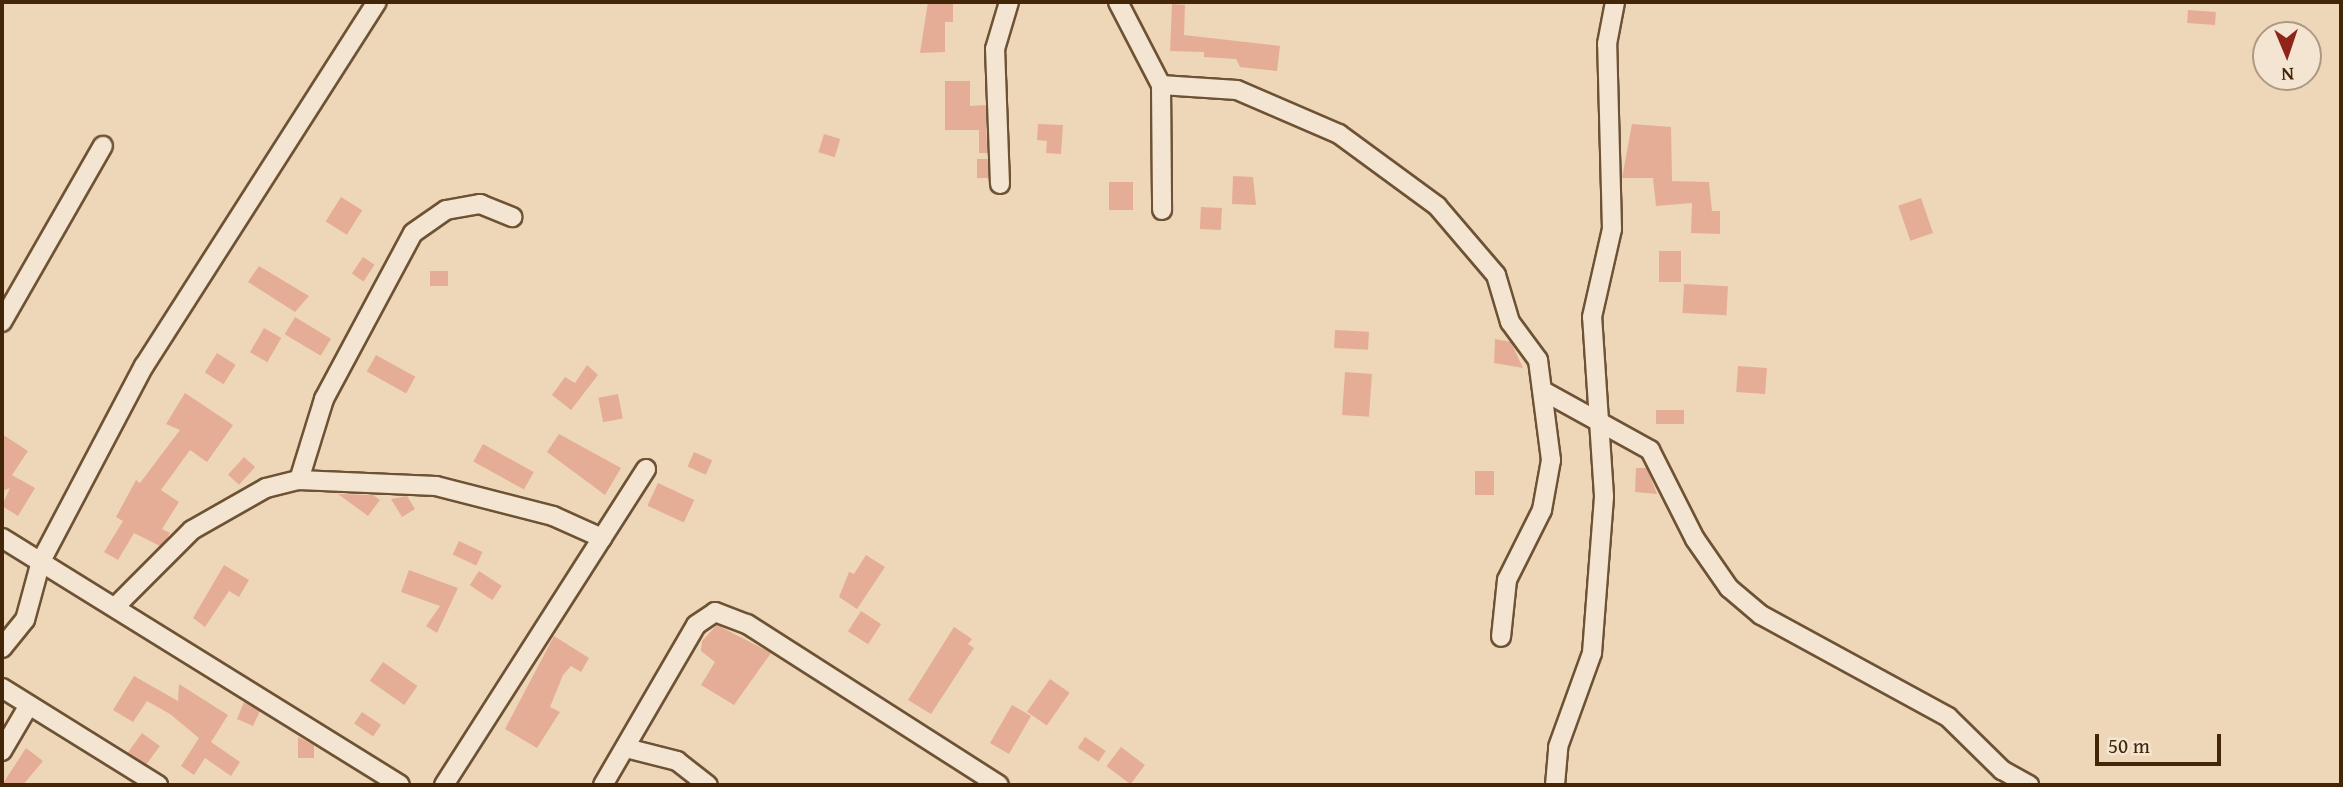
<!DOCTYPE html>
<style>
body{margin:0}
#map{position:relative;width:2343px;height:787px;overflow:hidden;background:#edd7b8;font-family:"Gentium Book Plus",serif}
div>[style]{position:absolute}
.building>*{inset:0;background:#e6ad96;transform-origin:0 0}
.roads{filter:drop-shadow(2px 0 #6e5234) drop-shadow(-2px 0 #6e5234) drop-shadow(0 2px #6e5234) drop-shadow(0 -2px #6e5234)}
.minor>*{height:18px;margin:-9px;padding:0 9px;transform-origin:9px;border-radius:9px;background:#f3e5d1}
span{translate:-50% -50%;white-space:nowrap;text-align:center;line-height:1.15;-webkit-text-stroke:6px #f3e5d1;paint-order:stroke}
.frame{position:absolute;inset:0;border:4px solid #432608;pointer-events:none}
.north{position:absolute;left:2252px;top:21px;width:70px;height:70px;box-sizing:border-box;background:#f3e5d1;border:2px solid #ad9981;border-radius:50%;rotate:178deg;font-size:19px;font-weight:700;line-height:28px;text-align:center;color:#432608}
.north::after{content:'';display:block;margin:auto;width:24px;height:32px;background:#8f2418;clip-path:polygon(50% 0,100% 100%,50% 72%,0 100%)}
.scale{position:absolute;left:2095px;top:734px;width:126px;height:32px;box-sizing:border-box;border:4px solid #432608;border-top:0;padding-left:9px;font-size:21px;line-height:24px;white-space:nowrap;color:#432608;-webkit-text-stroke:5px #f3e5d1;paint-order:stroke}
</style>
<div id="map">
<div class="building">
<i style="clip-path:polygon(928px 2px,953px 2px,953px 22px,945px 22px,945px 52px,920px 53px)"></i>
<i style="clip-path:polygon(1172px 4px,1185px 5px,1184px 35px,1280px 46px,1277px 71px,1240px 67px,1236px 59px,1204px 57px,1204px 52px,1170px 51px)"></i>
<i style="left:2188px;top:10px;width:28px;height:13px;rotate:4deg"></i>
<i style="clip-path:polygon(945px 81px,970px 81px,970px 106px,986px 105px,987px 153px,979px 153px,979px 130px,945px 130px)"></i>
<i style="clip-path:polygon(1038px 124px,1063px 125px,1061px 154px,1046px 153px,1047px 141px,1037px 140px)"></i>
<i style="clip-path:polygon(1632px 124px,1671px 127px,1672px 181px,1709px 182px,1712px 211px,1720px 211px,1720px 234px,1691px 233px,1692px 203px,1656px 206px,1653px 178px,1622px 178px)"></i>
<i style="left:824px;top:134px;width:17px;height:19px;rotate:17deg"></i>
<i style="left:977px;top:159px;width:11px;height:19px"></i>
<i style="clip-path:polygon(1233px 176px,1253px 177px,1256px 205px,1232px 204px)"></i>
<i style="left:1109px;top:182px;width:24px;height:28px"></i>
<i style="left:341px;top:197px;width:25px;height:29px;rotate:32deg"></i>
<i style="left:1921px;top:198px;width:37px;height:24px;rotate:71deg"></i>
<i style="left:1201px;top:207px;width:21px;height:22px;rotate:3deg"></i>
<i style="left:1681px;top:251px;width:31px;height:22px;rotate:90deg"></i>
<i style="left:363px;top:257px;width:14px;height:20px;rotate:34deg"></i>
<i style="clip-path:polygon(259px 266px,309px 296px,295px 312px,248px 282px)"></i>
<i style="left:430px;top:271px;width:18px;height:15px"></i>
<i style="left:1684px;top:284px;width:44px;height:29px;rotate:3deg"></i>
<i style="left:295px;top:317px;width:42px;height:20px;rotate:31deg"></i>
<i style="left:264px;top:328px;width:20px;height:28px;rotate:30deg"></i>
<i style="left:1335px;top:330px;width:34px;height:18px;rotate:3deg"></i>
<i style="clip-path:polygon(1495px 339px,1511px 342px,1523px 368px,1494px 363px)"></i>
<i style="left:217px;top:353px;width:22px;height:23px;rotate:32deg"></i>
<i style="left:376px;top:355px;width:45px;height:19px;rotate:29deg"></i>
<i style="clip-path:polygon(587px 365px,598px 375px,571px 410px,552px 395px,565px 377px,575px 383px)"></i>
<i style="left:1738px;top:366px;width:29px;height:26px;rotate:4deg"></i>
<i style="left:1345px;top:372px;width:27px;height:43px;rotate:4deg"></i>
<i style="clip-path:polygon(185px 393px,233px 425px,207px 462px,190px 450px,161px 490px,179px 502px,162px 529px,170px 533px,166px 540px,160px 546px,134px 533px,118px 560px,104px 552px,123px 521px,116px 517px,136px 480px,140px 483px,180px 430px,166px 424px)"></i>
<i style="left:618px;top:394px;width:25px;height:20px;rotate:79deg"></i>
<i style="left:1656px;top:410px;width:28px;height:14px"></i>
<i style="clip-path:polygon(2px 434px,28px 451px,12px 475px,35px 488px,18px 516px,2px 506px,10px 488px,2px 491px)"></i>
<i style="clip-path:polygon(559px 434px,621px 468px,605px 495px,547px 452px)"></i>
<i style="left:483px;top:444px;width:58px;height:20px;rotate:29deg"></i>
<i style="left:694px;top:452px;width:20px;height:16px;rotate:24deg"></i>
<i style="left:244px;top:457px;width:15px;height:24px;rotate:42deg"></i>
<i style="clip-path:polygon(1636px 468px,1647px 468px,1657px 494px,1635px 492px)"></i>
<i style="left:1475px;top:471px;width:19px;height:24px"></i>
<i style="left:658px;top:483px;width:40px;height:25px;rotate:25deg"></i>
<i style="clip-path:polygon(338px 494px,373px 495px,380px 500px,368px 516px)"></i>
<i style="clip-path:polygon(407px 496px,415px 509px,402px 517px,391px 499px)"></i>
<i style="left:459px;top:541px;width:26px;height:15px;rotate:25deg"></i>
<i style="clip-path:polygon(866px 555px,885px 567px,857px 609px,839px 597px,849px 572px,854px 574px)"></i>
<i style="clip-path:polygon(224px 565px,249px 580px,239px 597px,229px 591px,205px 627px,193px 618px)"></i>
<i style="clip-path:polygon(409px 570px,458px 588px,437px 633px,426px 626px,440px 606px,401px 592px)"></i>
<i style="left:479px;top:571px;width:27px;height:17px;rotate:33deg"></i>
<i style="left:861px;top:611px;width:24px;height:24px;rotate:33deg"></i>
<i style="clip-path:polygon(717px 625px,771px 653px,734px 705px,701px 685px,715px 662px,701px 651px,702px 641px)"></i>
<i style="clip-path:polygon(954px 627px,972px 639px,968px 644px,974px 648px,931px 714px,908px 700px)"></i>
<i style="clip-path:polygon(554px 636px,589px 658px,581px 672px,571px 666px,563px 675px,550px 707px,560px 712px,537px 748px,505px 729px)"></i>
<i style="left:383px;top:662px;width:42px;height:23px;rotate:35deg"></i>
<i style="clip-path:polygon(134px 676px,178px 701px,179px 684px,228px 715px,211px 742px,240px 762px,231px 776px,205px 758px,194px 775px,181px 766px,199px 738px,170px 714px,147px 701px,133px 722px,113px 710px)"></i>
<i style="left:1050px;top:679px;width:24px;height:40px;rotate:35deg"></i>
<i style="clip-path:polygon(244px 702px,260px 711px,253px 726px,237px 719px)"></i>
<i style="left:1012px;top:705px;width:22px;height:44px;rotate:30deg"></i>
<i style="left:362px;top:712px;width:23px;height:14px;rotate:34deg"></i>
<i style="left:142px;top:733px;width:22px;height:24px;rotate:36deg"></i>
<i style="clip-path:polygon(298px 737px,314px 745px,314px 758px,298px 758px)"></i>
<i style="left:1085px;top:737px;width:25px;height:13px;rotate:34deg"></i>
<i style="left:1121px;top:747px;width:30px;height:24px;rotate:37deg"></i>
<i style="clip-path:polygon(26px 748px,43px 761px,23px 785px,2px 785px)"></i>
</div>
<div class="roads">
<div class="minor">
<i style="left:1118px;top:2px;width:93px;rotate:62.6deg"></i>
<i style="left:1161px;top:85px;width:125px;rotate:89.5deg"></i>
<i style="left:1161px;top:85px;width:76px;rotate:3.8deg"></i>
<i style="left:1237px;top:90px;width:111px;rotate:23.3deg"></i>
<i style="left:1339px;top:134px;width:122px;rotate:36.3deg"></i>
<i style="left:1437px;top:206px;width:91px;rotate:49.5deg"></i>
<i style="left:1496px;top:275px;width:49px;rotate:73.4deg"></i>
<i style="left:1510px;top:322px;width:47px;rotate:53.6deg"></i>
<i style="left:1538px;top:360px;width:101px;rotate:82.6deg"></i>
<i style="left:1551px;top:460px;width:51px;rotate:100.2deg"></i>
<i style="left:1542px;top:510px;width:78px;rotate:116.6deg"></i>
<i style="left:1507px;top:580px;width:57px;rotate:96deg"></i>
<i style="left:1000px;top:184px;width:135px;rotate:-92.1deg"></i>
<i style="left:995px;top:49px;width:49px;rotate:-73.4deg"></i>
<i style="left:2px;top:322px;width:203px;rotate:-60.2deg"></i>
<i style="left:1545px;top:392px;width:120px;rotate:28.9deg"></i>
<i style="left:1650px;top:450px;width:100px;rotate:63.2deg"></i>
<i style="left:1695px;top:539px;width:60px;rotate:55.2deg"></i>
<i style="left:1729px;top:588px;width:42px;rotate:40.2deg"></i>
<i style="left:1761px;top:615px;width:213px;rotate:28.6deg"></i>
<i style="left:1948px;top:717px;width:76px;rotate:44.5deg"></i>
<i style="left:2002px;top:770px;width:31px;rotate:29deg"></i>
<i style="left:299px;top:480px;width:85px;rotate:-72.8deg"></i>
<i style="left:324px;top:399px;width:188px;rotate:-61.8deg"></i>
<i style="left:413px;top:233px;width:40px;rotate:-34.9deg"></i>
<i style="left:446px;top:210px;width:35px;rotate:-10deg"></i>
<i style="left:480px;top:204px;width:35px;rotate:22deg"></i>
<i style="left:2px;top:538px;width:468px;rotate:31.8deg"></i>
<i style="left:115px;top:607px;width:109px;rotate:-45deg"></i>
<i style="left:192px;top:530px;width:85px;rotate:-29.6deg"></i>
<i style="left:266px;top:488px;width:34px;rotate:-14deg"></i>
<i style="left:299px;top:480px;width:137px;rotate:2.5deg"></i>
<i style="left:436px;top:486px;width:121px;rotate:14.4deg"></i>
<i style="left:553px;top:516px;width:54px;rotate:24.2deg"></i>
<i style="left:2px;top:648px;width:36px;rotate:-51deg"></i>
<i style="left:25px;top:620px;width:61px;rotate:-74.8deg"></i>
<i style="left:41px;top:561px;width:221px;rotate:-62.2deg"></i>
<i style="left:144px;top:366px;width:432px;rotate:-57.4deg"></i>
<i style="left:2px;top:688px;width:184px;rotate:31.9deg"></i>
<i style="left:626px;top:748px;width:53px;rotate:14.3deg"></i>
<i style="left:677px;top:761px;width:39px;rotate:38deg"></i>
<i style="left:2px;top:751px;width:53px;rotate:-59.6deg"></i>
<i style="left:444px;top:785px;width:375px;rotate:-57.4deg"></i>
<i style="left:603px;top:785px;width:185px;rotate:-59.8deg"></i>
<i style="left:696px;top:625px;width:23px;rotate:-34deg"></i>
<i style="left:715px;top:612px;width:34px;rotate:21deg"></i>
<i style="left:747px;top:624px;width:299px;rotate:32.6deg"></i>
<i style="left:1555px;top:785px;width:38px;rotate:-85deg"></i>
<i style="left:1558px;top:747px;width:100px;rotate:-70.1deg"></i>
<i style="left:1592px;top:653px;width:157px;rotate:-85.6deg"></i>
<i style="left:1604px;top:496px;width:179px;rotate:-93.8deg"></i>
<i style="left:1592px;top:317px;width:90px;rotate:-77.2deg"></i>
<i style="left:1612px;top:229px;width:185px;rotate:-91.5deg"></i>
<i style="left:1607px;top:44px;width:43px;rotate:-79.2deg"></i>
</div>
</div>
<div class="frame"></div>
<div class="north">N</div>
<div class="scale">50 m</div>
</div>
